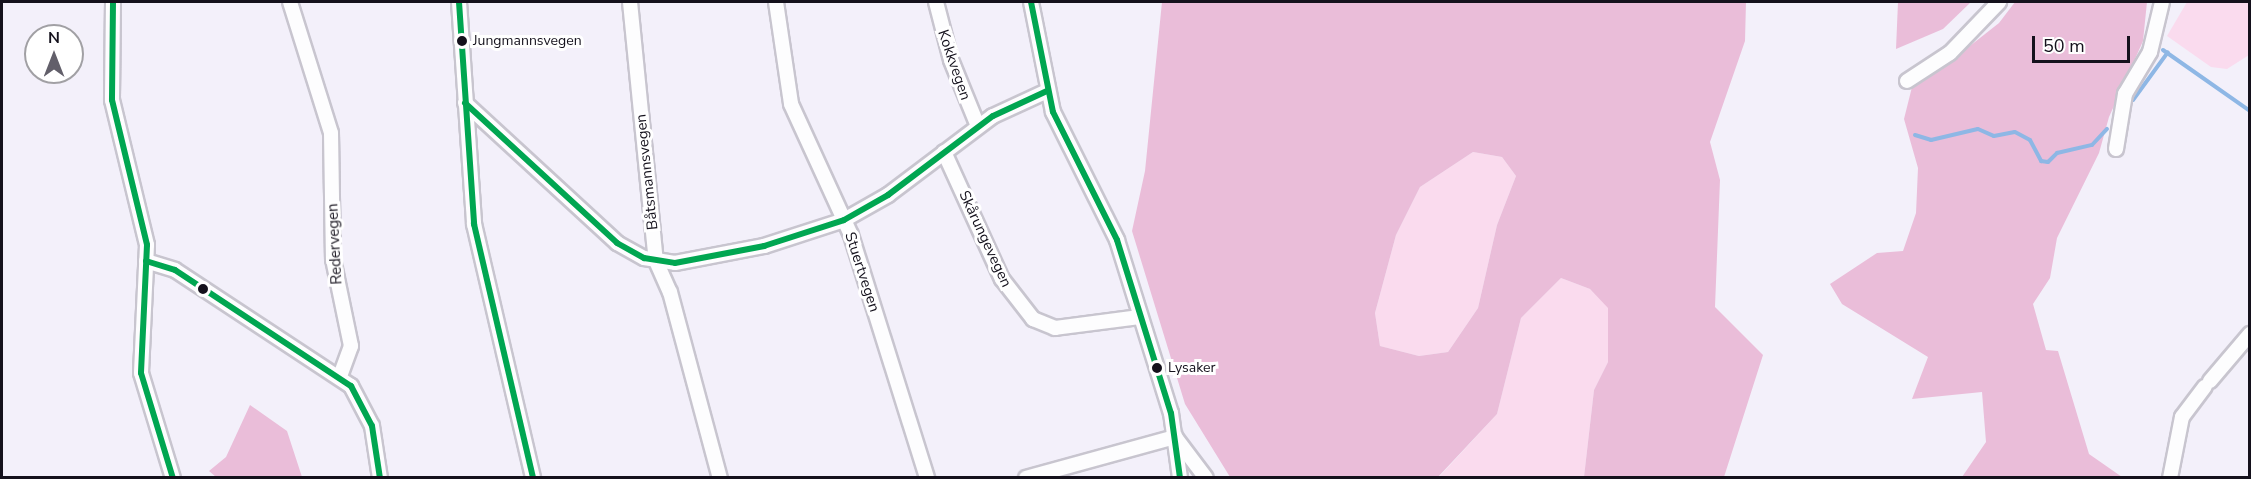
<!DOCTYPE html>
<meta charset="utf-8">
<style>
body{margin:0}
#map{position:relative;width:2251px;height:479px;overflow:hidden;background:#f3f0fa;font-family:"Nunito Sans",sans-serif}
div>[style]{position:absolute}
.green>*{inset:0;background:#fadbee}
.forest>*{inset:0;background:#eabdd9}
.stream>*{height:4px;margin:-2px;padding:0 2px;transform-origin:2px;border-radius:2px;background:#8eb7e5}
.roads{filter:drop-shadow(2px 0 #c8c5cf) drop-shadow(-2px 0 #c8c5cf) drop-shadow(0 2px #c8c5cf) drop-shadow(0 -2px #c8c5cf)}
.minor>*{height:14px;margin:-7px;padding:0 7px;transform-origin:7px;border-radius:7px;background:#fdfdfe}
.bus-1>*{height:6px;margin:-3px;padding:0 3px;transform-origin:3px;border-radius:3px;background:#00a651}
.dots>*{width:16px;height:16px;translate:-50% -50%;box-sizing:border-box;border:3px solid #fff;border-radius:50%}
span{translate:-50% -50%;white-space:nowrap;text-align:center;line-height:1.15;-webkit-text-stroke:6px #fff;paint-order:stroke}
.bus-label{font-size:14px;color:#14111c}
.left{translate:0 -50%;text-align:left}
.street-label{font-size:15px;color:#14111c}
.frame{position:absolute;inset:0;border:3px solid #14111c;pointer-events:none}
.north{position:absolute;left:24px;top:24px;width:60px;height:60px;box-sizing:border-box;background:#fff;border:2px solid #a1a0a4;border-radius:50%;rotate:0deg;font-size:16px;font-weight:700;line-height:24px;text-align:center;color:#14111c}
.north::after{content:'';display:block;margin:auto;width:21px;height:27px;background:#625f6a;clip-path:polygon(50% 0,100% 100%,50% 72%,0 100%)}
.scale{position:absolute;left:2032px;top:36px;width:98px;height:27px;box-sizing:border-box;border:3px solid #14111c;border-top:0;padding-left:8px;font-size:18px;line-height:21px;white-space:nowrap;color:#14111c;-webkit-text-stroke:4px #fff;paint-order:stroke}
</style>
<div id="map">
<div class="green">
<i style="clip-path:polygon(2187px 2px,2249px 2px,2249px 55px,2227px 69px,2211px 67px,2167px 36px)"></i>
<i style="clip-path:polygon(1473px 152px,1502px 157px,1516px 176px,1497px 225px,1478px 308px,1448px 352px,1419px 356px,1380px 346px,1375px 313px,1396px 235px,1420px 187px)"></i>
<i style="clip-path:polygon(1561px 278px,1590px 289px,1608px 307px,1608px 362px,1594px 390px,1584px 477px,1438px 478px,1497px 414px,1521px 318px)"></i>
</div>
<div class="forest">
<i style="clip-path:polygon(evenodd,1162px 2px,1746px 2px,1745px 41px,1710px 142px,1720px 180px,1715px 307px,1763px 355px,1724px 477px,1584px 477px,1594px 390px,1608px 362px,1608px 308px,1590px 289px,1561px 278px,1521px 318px,1497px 414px,1438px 477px,1230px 477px,1185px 404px,1132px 231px,1145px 171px,1162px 2px,1473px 152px,1502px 157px,1516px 176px,1497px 225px,1478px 308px,1448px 352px,1419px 356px,1380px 346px,1375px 313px,1396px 235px,1420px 187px,1473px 152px)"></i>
<i style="clip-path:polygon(1898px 2px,1971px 2px,1943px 29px,1896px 49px)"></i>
<i style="clip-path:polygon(2015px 2px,2147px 2px,2143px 41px,2109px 117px,2099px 153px,2057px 238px,2050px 278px,2033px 304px,2046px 350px,2058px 351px,2089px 454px,2122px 477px,1962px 477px,1986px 442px,1982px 392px,1912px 399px,1928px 357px,1842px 304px,1830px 284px,1877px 253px,1903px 251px,1916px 213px,1918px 168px,1904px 119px,1913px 83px,1952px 60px,1999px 23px)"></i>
<i style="clip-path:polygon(250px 405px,287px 431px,302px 477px,216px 477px,209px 471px,226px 457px)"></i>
</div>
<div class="stream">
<i style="left:2163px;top:50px;width:106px;rotate:35deg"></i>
<i style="left:2133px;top:100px;width:59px;rotate:-53.9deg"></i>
<i style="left:1915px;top:135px;width:17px;rotate:17deg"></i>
<i style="left:1931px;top:140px;width:48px;rotate:-13.2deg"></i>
<i style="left:1978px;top:129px;width:17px;rotate:24deg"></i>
<i style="left:1994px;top:136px;width:21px;rotate:-11deg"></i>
<i style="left:2015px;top:132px;width:17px;rotate:28deg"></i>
<i style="left:2030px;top:140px;width:24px;rotate:62deg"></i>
<i style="left:2041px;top:161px;width:7px;rotate:8deg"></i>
<i style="left:2048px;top:162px;width:13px;rotate:-45deg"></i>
<i style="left:2057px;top:153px;width:36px;rotate:-13deg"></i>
<i style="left:2092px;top:145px;width:22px;rotate:-47deg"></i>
</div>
<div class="roads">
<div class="minor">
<i style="left:113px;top:2px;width:98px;rotate:90.6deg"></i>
<i style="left:112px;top:100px;width:149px;rotate:76.4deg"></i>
<i style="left:147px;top:245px;width:128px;rotate:92.7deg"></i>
<i style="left:141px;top:373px;width:110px;rotate:73.1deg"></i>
<i style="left:290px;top:2px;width:137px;rotate:72.6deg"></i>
<i style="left:331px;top:133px;width:126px;rotate:89.1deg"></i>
<i style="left:333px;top:259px;width:89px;rotate:78.3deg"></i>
<i style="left:351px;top:346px;width:33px;rotate:110deg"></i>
<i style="left:459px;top:2px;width:223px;rotate:86.1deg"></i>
<i style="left:474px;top:224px;width:261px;rotate:76.9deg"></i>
<i style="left:630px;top:2px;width:260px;rotate:84.3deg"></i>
<i style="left:656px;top:261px;width:34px;rotate:66deg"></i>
<i style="left:670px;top:292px;width:193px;rotate:75deg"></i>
<i style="left:776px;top:2px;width:103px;rotate:81.6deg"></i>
<i style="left:791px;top:104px;width:144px;rotate:65.4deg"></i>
<i style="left:851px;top:235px;width:255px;rotate:72.6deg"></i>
<i style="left:936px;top:2px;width:60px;rotate:75.5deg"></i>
<i style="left:951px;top:60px;width:71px;rotate:67.8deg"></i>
<i style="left:1031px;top:2px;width:112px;rotate:78.7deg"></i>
<i style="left:1053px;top:112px;width:143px;rotate:63.4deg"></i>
<i style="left:1117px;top:240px;width:181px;rotate:72.7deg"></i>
<i style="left:1171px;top:413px;width:66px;rotate:82.1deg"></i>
<i style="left:1907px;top:81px;width:51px;rotate:-33.1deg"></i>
<i style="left:1950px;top:53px;width:71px;rotate:-46.1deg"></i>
<i style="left:465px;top:103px;width:207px;rotate:42.6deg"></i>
<i style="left:617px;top:243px;width:31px;rotate:29deg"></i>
<i style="left:644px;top:258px;width:31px;rotate:9deg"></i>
<i style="left:675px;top:263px;width:91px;rotate:-10.8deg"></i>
<i style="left:764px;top:246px;width:84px;rotate:-18deg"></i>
<i style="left:844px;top:220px;width:51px;rotate:-29.6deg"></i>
<i style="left:888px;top:195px;width:131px;rotate:-37deg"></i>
<i style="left:993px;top:116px;width:60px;rotate:-24.8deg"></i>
<i style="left:2116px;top:149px;width:56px;rotate:-80.7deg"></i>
<i style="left:2125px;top:94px;width:49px;rotate:-59.2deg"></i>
<i style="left:2150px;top:52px;width:51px;rotate:-76.5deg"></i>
<i style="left:944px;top:152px;width:140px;rotate:65.5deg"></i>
<i style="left:1002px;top:279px;width:51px;rotate:52.2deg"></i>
<i style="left:1033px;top:319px;width:24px;rotate:22deg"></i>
<i style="left:1055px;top:328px;width:86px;rotate:-7.4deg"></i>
<i style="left:146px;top:261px;width:30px;rotate:17deg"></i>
<i style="left:175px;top:270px;width:211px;rotate:33.4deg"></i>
<i style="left:351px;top:386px;width:45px;rotate:62.3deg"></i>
<i style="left:372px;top:426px;width:53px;rotate:81.3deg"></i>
<i style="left:2210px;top:381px;width:62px;rotate:-49.6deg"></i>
<i style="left:1175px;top:437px;width:51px;rotate:52.9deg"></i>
<i style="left:1026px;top:478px;width:155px;rotate:-15.4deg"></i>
<i style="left:2170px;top:478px;width:62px;rotate:-78.9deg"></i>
<i style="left:2182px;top:417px;width:38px;rotate:-53deg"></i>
</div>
</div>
<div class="bus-1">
<i style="left:113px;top:2px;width:98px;rotate:90.6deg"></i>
<i style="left:112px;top:100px;width:149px;rotate:76.4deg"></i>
<i style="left:147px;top:245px;width:128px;rotate:92.7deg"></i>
<i style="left:141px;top:373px;width:110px;rotate:73.1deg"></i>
<i style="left:459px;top:2px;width:223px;rotate:86.1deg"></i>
<i style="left:474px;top:224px;width:261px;rotate:76.9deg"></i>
<i style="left:1031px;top:2px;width:112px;rotate:78.7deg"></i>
<i style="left:1053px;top:112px;width:143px;rotate:63.4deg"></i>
<i style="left:1117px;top:240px;width:181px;rotate:72.7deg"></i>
<i style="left:1171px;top:413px;width:66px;rotate:82.1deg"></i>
<i style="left:465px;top:103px;width:207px;rotate:42.6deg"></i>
<i style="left:617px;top:243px;width:31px;rotate:29deg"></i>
<i style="left:644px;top:258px;width:31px;rotate:9deg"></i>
<i style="left:675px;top:263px;width:91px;rotate:-10.8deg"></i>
<i style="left:764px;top:246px;width:84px;rotate:-18deg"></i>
<i style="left:844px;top:220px;width:51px;rotate:-29.6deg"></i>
<i style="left:888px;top:195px;width:131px;rotate:-37deg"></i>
<i style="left:993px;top:116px;width:60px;rotate:-24.8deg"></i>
<i style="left:146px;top:261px;width:30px;rotate:17deg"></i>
<i style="left:175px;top:270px;width:211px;rotate:33.4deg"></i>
<i style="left:351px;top:386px;width:45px;rotate:62.3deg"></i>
<i style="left:372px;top:426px;width:53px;rotate:81.3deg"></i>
</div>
<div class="dots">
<i style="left:462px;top:41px;background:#14111c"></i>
<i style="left:203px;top:289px;background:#14111c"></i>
<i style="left:1157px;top:368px;background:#14111c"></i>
</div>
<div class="bus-label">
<span class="left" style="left:473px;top:41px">Jungmannsvegen</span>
<span class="left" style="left:1168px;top:368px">Lysaker</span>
</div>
<div class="street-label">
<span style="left:954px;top:65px;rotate:71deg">Kokkvegen</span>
<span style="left:647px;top:172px;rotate:-96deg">Båtsmannsvegen</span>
<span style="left:985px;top:239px;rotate:65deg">Skårungevegen</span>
<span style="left:335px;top:244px;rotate:-93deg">Redervegen</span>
<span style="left:862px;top:272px;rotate:72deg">Stuertvegen</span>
</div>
<div class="frame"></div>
<div class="north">N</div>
<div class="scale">50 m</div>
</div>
